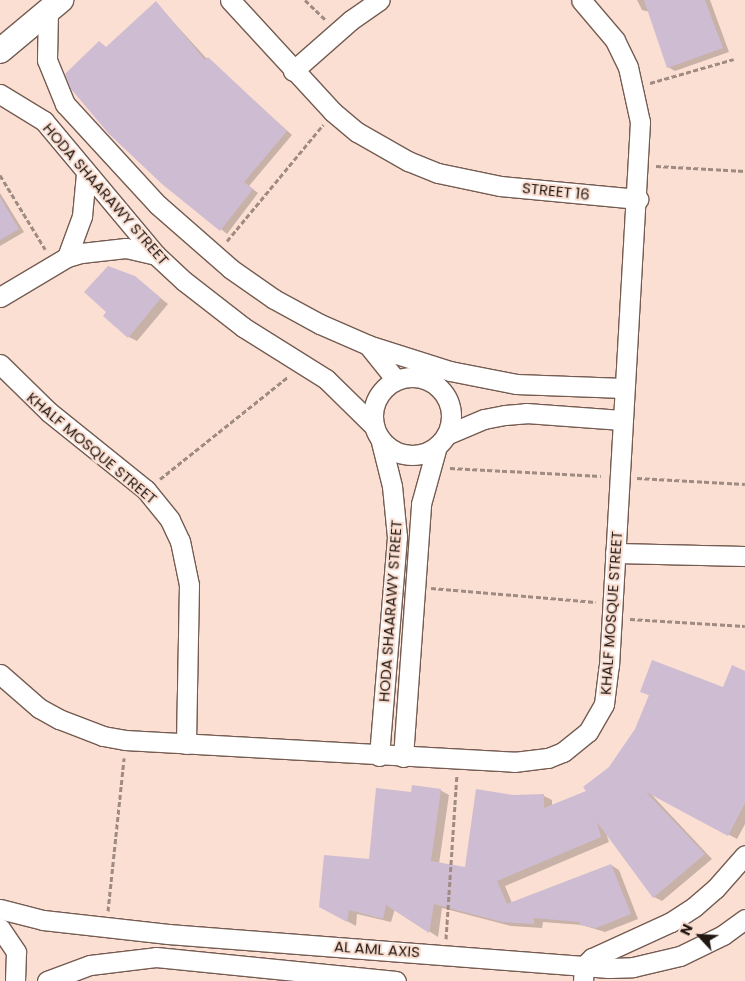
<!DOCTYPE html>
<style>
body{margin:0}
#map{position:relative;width:745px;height:981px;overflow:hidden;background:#fbdfd2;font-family:Poppins,sans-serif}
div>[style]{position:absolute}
.shadow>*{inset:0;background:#0003}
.building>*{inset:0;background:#cebcd2}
.path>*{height:3px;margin-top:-1.5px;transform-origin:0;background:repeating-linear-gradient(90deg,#9f8b82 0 5px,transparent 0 7.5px)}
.roads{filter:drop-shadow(1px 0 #745c52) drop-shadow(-1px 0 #745c52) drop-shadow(0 1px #745c52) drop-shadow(0 -1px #745c52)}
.minor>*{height:19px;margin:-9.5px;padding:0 9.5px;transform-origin:9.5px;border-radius:9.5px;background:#fff}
.minor>.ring{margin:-9.5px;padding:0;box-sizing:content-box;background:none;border:19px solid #fff;border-radius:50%}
.tertiary>*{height:24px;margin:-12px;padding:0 12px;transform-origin:12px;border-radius:12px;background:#fff}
span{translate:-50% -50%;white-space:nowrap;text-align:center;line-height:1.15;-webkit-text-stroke:4px #fbdfd2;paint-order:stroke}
.street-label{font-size:15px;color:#211813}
.north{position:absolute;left:675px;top:911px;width:50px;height:50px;-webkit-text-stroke:4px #fbdfd2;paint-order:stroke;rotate:295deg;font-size:14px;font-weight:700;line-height:20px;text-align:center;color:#211813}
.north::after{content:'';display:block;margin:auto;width:18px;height:22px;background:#211813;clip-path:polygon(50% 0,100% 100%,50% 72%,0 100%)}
</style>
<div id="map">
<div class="shadow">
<i style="clip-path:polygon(637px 0,710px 0,729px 52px,675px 71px,668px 67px,650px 12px,642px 10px)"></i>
<i style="clip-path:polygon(156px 3px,207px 59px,292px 135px,249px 186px,258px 193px,227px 234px,135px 158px,100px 43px,107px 48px)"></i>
<i style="clip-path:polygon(0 193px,24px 232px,0 246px)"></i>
<i style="clip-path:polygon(134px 277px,168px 304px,137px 341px,129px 337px)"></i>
<i style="clip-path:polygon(745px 672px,745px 824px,737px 839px,650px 793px,712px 859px,662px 901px,654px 897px,606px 833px,609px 842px,505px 886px,512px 903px,611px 865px,619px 870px,638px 919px,605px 932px,582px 925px,543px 922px,542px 928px,511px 926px,442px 908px,438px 937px,395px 909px,391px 922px,357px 914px,356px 926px,320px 906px,370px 860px,412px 793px,440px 790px,449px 795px,439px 864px,466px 868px,513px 796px,544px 796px,552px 800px,552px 806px,588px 791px,610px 768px,636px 730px,650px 696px,642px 691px,724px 688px)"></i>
</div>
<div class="building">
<i style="clip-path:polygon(644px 0,705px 0,723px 48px,667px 68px)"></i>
<i style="clip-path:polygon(156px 1px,205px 60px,208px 57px,287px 131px,244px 182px,253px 189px,220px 231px,162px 184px,109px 134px,71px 89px,65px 74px,99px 41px,106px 47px)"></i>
<i style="clip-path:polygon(0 197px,19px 229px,0 240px)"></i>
<i style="clip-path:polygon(108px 266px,135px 276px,161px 298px,128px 338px,103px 316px,106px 312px,84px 292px)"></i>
<i style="clip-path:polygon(652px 660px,723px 687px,732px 665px,745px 671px,745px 803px,728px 836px,646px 792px,705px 854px,653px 898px,597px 822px,601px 837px,497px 881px,507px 904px,611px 864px,631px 914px,596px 928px,579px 925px,580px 922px,534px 918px,534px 924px,502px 922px,434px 904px,429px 933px,386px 905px,383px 919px,349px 910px,347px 922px,319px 907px,324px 855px,369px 859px,376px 788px,411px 792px,412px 785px,441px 789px,431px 861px,465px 867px,476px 789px,513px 795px,544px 794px,544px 808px,586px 791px,583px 787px,609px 767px,635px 729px,649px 695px,640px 692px)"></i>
</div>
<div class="path">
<i style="left:305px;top:0;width:28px;rotate:44deg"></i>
<i style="left:650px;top:83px;width:87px;rotate:-15.9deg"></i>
<i style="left:656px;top:166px;width:89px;rotate:3.2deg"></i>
<i style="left:0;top:175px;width:87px;rotate:58.7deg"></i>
<i style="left:227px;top:241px;width:151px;rotate:-50.4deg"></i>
<i style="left:450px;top:468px;width:151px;rotate:3deg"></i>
<i style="left:637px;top:478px;width:108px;rotate:3.2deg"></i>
<i style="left:160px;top:479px;width:164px;rotate:-38.6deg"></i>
<i style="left:431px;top:588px;width:165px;rotate:4.9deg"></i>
<i style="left:630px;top:619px;width:115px;rotate:3.5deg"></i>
<i style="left:108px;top:911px;width:154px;rotate:-84deg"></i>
<i style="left:446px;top:939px;width:164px;rotate:-86.2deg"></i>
</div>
<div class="roads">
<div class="minor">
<i style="left:230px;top:0;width:152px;rotate:47.4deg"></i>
<i style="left:333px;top:112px;width:31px;rotate:40deg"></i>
<i style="left:357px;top:132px;width:59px;rotate:29.6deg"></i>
<i style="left:408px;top:161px;width:32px;rotate:22deg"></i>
<i style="left:438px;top:173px;width:63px;rotate:11.8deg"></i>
<i style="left:500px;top:186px;width:139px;rotate:5.4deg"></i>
<i style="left:48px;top:11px;width:49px;rotate:91.2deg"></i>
<i style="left:47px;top:60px;width:48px;rotate:67.8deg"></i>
<i style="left:65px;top:104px;width:137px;rotate:47.4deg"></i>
<i style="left:158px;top:205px;width:97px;rotate:41.2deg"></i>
<i style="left:231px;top:269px;width:52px;rotate:34.9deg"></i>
<i style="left:274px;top:299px;width:52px;rotate:28.5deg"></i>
<i style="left:320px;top:324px;width:52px;rotate:23.6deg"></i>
<i style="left:368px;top:345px;width:86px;rotate:17.6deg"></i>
<i style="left:450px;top:371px;width:67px;rotate:11.1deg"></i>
<i style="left:516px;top:384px;width:108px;rotate:2.1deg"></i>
<i style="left:293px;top:71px;width:77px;rotate:-41.3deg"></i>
<i style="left:351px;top:20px;width:35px;rotate:-35deg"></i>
<i style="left:0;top:94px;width:52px;rotate:31.5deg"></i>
<i style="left:44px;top:121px;width:175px;rotate:50.1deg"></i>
<i style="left:156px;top:255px;width:38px;rotate:43deg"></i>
<i style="left:184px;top:281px;width:75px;rotate:37.9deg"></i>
<i style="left:243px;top:327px;width:98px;rotate:32.1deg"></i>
<i style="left:326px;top:379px;width:67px;rotate:44.4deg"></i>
<i style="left:67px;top:257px;width:44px;rotate:-69.9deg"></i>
<i style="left:82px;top:216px;width:42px;rotate:-84.6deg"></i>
<i style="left:0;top:297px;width:78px;rotate:-30.8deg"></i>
<i style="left:67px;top:257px;width:15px;rotate:-16deg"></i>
<i style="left:81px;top:253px;width:45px;rotate:-6.3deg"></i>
<i style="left:126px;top:248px;width:31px;rotate:13deg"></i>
<i style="left:368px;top:345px;width:45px;rotate:51.3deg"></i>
<i style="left:0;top:364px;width:69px;rotate:44.4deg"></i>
<i style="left:49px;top:412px;width:124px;rotate:38.8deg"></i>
<i style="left:146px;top:490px;width:38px;rotate:51deg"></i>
<i style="left:170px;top:520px;width:23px;rotate:65deg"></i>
<i style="left:180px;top:541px;width:45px;rotate:78.4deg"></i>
<i style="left:189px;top:585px;width:159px;rotate:91.1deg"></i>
<i class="ring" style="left:373px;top:377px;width:59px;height:59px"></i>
<i style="left:446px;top:435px;width:41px;rotate:-22.8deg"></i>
<i style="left:484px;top:419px;width:21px;rotate:-11deg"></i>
<i style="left:505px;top:415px;width:21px;rotate:-5deg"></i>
<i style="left:526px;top:413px;width:96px;rotate:4.2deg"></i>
<i style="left:615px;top:553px;width:130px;rotate:1.3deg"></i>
<i style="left:0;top:674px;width:52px;rotate:41.1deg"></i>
<i style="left:39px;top:708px;width:23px;rotate:29deg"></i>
<i style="left:59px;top:719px;width:47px;rotate:21.1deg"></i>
<i style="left:103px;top:736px;width:22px;rotate:10deg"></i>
<i style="left:125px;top:740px;width:390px;rotate:3.2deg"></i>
<i style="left:514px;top:762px;width:34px;rotate:-7deg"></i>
<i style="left:548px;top:758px;width:16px;rotate:-22deg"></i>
<i style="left:563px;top:752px;width:32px;rotate:-39deg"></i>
<i style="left:588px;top:732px;width:32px;rotate:-60deg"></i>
<i style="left:604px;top:704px;width:38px;rotate:-83deg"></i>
<i style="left:609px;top:666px;width:545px;rotate:-86.74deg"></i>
<i style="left:640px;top:122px;width:56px;rotate:-102.3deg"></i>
<i style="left:628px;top:67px;width:30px;rotate:-116deg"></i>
<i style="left:615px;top:40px;width:52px;rotate:-130.4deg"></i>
<i style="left:379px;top:756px;width:220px;rotate:-85.3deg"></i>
<i style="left:397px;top:537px;width:51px;rotate:-95.6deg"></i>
<i style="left:392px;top:486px;width:49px;rotate:-104deg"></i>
<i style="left:403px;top:757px;width:254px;rotate:-85.9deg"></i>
<i style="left:421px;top:504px;width:60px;rotate:-74.6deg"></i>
<i style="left:0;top:909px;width:44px;rotate:14.3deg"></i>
<i style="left:43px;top:920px;width:126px;rotate:6.4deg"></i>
<i style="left:168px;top:934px;width:442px;rotate:4.4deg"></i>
<i style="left:609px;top:968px;width:24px;rotate:-2deg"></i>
<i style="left:633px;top:967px;width:48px;rotate:-13.2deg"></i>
<i style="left:680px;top:956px;width:48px;rotate:-26deg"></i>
<i style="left:723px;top:935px;width:27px;rotate:-36deg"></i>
<i style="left:0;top:928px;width:29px;rotate:56deg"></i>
<i style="left:16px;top:952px;width:29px;rotate:92deg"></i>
<i style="left:47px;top:981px;width:46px;rotate:-20.4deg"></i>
<i style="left:90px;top:965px;width:66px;rotate:-6.9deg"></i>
<i style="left:156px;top:957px;width:241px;rotate:5.7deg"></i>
<i style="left:583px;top:981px;width:15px;rotate:-86deg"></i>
<i style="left:584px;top:966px;width:11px;rotate:-45deg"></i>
<i style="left:592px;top:958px;width:87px;rotate:-24.5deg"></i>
<i style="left:671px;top:922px;width:27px;rotate:-33deg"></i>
<i style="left:694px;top:907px;width:28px;rotate:-41deg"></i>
<i style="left:715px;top:889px;width:45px;rotate:-48.6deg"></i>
</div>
<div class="tertiary">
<i style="left:0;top:51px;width:80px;rotate:-39.9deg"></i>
</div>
</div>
<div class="street-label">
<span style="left:556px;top:191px;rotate:6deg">STREET 16</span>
<span style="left:106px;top:194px;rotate:49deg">HODA SHAARAWY STREET</span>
<span style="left:92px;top:448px;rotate:40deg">KHALF MOSQUE STREET</span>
<span style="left:390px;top:611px;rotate:-86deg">HODA SHAARAWY STREET</span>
<span style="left:611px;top:613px;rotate:-86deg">KHALF MOSQUE STREET</span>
<span style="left:377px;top:949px;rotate:4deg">AL AML AXIS</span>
</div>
<div class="north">N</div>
</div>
